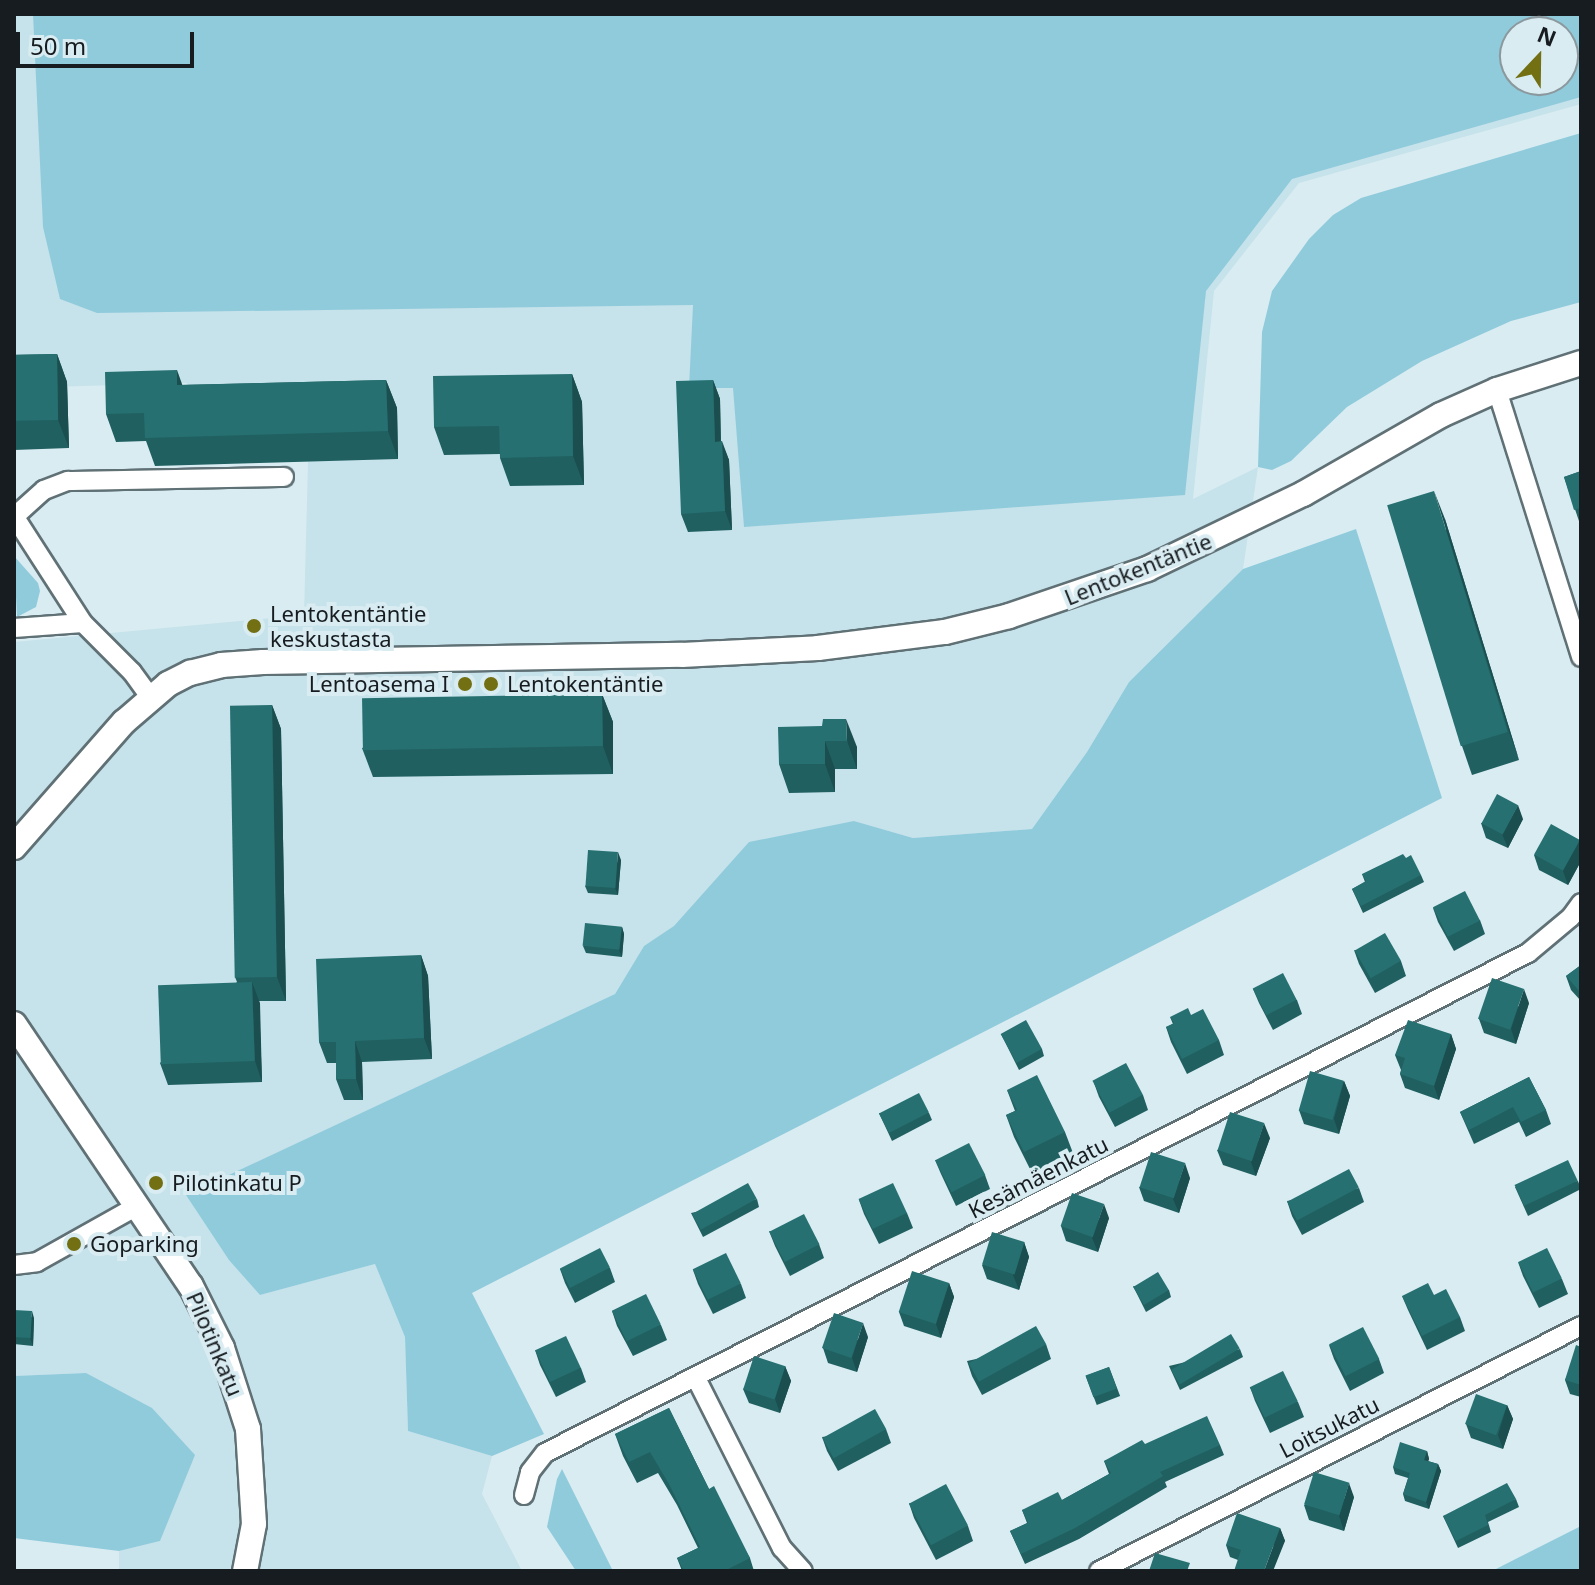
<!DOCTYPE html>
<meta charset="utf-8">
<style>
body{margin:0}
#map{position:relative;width:1595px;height:1585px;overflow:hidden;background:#d9ecf2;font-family:"Noto Sans",sans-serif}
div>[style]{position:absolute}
.built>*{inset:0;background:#c6e2ea}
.green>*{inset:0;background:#90cbdc}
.roads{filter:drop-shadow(2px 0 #607176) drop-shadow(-2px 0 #607176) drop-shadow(0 2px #607176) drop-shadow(0 -2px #607176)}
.minor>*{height:18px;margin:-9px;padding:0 9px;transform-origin:9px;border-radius:9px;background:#fff}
.tertiary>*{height:24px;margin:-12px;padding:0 12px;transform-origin:12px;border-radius:12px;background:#fff}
.wall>*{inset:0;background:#216061;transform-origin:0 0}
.shaded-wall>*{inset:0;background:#1b4e4f}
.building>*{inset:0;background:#267071;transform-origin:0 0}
.dots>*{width:22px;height:22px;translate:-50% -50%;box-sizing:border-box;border:4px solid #d9ecf2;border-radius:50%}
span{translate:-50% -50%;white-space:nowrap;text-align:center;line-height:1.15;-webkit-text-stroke:8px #d9ecf2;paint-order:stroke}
.street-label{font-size:22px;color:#161c1f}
.poi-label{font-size:22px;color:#161c1f}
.left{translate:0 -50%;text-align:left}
.right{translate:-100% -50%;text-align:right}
.frame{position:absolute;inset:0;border:16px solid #161c1f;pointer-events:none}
.north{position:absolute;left:1499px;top:16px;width:80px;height:80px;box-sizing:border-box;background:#d9ecf2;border:2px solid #8b999e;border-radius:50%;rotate:22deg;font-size:22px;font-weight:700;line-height:32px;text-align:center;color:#161c1f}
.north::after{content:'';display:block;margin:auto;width:28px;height:36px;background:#727013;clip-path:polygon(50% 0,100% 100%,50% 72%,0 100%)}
.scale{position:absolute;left:16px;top:32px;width:178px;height:36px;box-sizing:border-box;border:4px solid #161c1f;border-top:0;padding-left:10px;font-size:24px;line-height:28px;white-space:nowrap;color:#161c1f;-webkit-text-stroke:6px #d9ecf2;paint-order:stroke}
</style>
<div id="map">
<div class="built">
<i style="clip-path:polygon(evenodd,14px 14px,1581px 14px,1581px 104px,1299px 183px,1214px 291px,1193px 499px,1258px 467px,1243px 569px,1129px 682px,1087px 752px,1032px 829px,913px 838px,854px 821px,644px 946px,615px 994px,187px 1195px,260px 1295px,375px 1264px,405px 1337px,408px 1431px,492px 1456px,482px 1494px,522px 1571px,119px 1571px,119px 1551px,160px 1541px,86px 1373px,14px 1376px,14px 642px,304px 615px,308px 462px,186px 383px,14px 388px,14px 14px,1515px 32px,1563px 32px,1563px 80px,1515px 80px,1515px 32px)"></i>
</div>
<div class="green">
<i style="clip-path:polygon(evenodd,33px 14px,1581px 14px,1581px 97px,1292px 179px,1206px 291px,1185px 495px,744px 527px,733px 388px,689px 388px,693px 305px,97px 313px,60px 299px,43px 227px,33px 14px,1515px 32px,1563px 32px,1563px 80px,1515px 80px,1515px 32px)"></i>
<i style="clip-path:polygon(1581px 133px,1581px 302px,1511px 321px,1422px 361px,1347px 407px,1291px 461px,1272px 470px,1258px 467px,1262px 332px,1272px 291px,1309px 239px,1333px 215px,1361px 198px)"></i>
<i style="clip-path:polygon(1356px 529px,1442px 798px,472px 1293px,544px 1434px,492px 1456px,408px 1431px,405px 1337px,375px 1264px,260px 1295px,229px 1260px,186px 1195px,615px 994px,644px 946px,674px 926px,749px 842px,854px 821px,913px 838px,1032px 829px,1087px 752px,1129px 682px,1243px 569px)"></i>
<i style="clip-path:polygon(14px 556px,38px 583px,40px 591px,36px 607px,17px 617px)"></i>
<i style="clip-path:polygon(86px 1373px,152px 1408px,195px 1455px,160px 1541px,119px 1551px,14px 1538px,14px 1376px)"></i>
<i style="clip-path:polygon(562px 1469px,613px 1571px,576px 1571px,547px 1527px,557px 1479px)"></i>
<i style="clip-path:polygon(1581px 1526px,1581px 1571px,1492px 1571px)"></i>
</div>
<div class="roads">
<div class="minor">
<i style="left:1497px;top:390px;width:280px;rotate:72.5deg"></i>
<i style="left:14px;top:516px;width:127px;rotate:57.2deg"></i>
<i style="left:83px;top:623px;width:69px;rotate:45deg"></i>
<i style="left:132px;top:672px;width:32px;rotate:54deg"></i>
<i style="left:15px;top:516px;width:39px;rotate:-42deg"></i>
<i style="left:44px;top:490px;width:26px;rotate:-21deg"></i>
<i style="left:68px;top:481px;width:216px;rotate:-1.1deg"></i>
<i style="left:14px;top:628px;width:69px;rotate:-4.1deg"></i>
<i style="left:14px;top:1265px;width:23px;rotate:-7deg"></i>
<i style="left:37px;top:1262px;width:117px;rotate:-29.2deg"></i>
<i style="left:696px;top:1378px;width:191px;rotate:63.2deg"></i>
<i style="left:782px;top:1548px;width:31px;rotate:48deg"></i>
<i style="left:524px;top:1495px;width:24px;rotate:-75deg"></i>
<i style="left:530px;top:1472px;width:24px;rotate:-52deg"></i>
<i style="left:545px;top:1453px;width:1103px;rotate:-26.96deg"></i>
<i style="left:1528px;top:953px;width:56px;rotate:-39.9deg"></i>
<i style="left:1571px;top:917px;width:17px;rotate:-54deg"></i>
<i style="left:1099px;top:1571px;width:541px;rotate:-26.94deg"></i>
</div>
<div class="tertiary">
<i style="left:14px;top:847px;width:167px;rotate:-48.7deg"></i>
<i style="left:124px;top:722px;width:58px;rotate:-40.8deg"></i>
<i style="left:168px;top:684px;width:25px;rotate:-27deg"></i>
<i style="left:190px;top:673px;width:32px;rotate:-14deg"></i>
<i style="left:221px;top:665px;width:42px;rotate:-4.1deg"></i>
<i style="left:263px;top:662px;width:419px;rotate:-1deg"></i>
<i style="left:682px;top:655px;width:136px;rotate:-2.9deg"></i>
<i style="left:818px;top:648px;width:128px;rotate:-7.2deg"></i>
<i style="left:945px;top:632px;width:66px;rotate:-14deg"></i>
<i style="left:1009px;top:616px;width:146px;rotate:-18.8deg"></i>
<i style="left:1147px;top:569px;width:173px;rotate:-25.7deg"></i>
<i style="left:1303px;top:494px;width:159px;rotate:-29.8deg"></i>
<i style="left:1441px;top:415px;width:61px;rotate:-24.1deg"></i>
<i style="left:1497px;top:390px;width:88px;rotate:-17.8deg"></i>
<i style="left:14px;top:1024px;width:316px;rotate:56deg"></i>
<i style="left:191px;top:1286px;width:69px;rotate:63.4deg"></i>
<i style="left:222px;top:1348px;width:85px;rotate:72.2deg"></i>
<i style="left:248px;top:1429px;width:95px;rotate:86.4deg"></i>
<i style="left:254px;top:1524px;width:48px;rotate:100.8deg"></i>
</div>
</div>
<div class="wall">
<i style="clip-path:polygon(57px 354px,67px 382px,69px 448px,14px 450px,14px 355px)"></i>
<i style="clip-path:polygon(572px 374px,582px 402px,584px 485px,510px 486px,500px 458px,500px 454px,444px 455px,434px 427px)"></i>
<i style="clip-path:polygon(386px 380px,397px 408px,398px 459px,155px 466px,146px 441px,116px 442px,106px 414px,182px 385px)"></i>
<i style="clip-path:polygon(713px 380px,720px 399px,721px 441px,729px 460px,732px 530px,688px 532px,681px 514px)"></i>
<i style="clip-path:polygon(1581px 471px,1581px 524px,1580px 524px,1564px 477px)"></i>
<i style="clip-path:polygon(1445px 519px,1519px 760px,1472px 775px,1462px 746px)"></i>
<i style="clip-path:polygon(602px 694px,613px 722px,613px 774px,373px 777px,362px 748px)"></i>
<i style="clip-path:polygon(272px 705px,281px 729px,286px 1001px,259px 1001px,262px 1082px,168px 1085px,160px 1063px,237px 982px,235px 977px)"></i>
<i style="clip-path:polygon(822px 726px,857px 747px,857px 769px,835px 769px,835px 792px,789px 793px,779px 764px)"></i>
<i style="clip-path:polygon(1523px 819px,1508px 848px,1486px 838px,1481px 823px)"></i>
<i style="clip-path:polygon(1580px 840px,1581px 843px,1581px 861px,1568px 885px,1539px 870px,1534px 855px)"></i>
<i style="clip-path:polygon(621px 860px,618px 895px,588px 893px,585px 886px)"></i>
<i style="clip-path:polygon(1362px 874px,1421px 875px,1424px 882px,1363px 913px,1352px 889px,1365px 882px)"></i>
<i style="clip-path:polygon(1433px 908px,1480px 920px,1485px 934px,1454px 951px,1438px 922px)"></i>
<i style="clip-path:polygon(622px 927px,624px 934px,622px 957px,586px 953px,583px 946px)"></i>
<i style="clip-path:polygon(1354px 950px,1401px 961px,1406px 976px,1375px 993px,1359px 964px)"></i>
<i style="clip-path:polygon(421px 955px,428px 976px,432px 1059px,362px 1062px,363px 1100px,344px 1100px,336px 1079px,336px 1063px,327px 1063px,319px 1042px)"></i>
<i style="clip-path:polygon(1581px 965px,1581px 1001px,1571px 990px,1566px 976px)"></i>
<i style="clip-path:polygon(1253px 989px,1297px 1000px,1302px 1014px,1273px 1030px,1259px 1003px)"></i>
<i style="clip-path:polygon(1529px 1003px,1516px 1044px,1484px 1033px,1479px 1019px)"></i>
<i style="clip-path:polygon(1170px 1017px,1219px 1040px,1224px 1055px,1187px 1074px,1171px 1042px,1166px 1027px,1173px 1024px)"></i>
<i style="clip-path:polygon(1001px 1034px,1042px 1049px,1044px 1056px,1019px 1070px)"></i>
<i style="clip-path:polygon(1451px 1034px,1456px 1049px,1439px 1100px,1405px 1088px,1400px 1074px,1401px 1070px,1395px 1055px)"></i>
<i style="clip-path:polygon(1529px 1077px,1546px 1110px,1551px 1124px,1526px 1137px,1519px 1122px,1474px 1144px,1460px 1112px)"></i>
<i style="clip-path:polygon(1344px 1081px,1350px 1096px,1339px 1134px,1304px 1124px,1299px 1110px)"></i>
<i style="clip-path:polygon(1094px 1083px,1143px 1095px,1148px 1110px,1115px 1127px,1099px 1097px)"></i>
<i style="clip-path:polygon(1007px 1090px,1065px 1132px,1073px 1153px,1032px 1173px,1014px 1137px,1006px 1115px,1015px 1111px)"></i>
<i style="clip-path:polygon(879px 1113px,929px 1113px,932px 1120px,892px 1141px)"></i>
<i style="clip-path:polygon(1270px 1138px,1256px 1176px,1223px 1165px,1217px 1150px)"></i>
<i style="clip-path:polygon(935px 1160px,985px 1175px,990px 1189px,956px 1206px,941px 1174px)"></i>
<i style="clip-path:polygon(1190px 1178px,1179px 1213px,1144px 1201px,1139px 1187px)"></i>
<i style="clip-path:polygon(1578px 1181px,1581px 1189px,1528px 1216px,1515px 1187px)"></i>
<i style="clip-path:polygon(1359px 1188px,1364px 1202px,1302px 1235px,1292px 1216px,1287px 1201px)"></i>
<i style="clip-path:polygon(757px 1199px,759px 1207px,703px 1237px,691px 1213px)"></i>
<i style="clip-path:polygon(859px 1200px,907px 1213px,913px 1228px,879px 1244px,864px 1214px)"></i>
<i style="clip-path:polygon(1109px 1218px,1098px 1252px,1066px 1241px,1061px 1226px)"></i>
<i style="clip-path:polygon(769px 1231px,819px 1244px,824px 1258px,790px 1276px,775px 1246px)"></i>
<i style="clip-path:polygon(1024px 1242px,1029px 1257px,1019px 1290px,987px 1279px,982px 1265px)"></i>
<i style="clip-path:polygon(1518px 1262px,1562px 1279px,1568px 1294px,1539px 1308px,1523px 1276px)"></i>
<i style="clip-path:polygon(610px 1268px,615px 1282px,575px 1303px,565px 1283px,560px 1269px)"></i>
<i style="clip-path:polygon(693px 1270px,741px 1284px,746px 1298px,713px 1314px,698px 1284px)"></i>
<i style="clip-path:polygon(949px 1283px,954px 1297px,941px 1338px,904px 1326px,899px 1312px)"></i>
<i style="clip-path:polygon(1133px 1286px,1169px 1290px,1171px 1297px,1146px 1312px)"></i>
<i style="clip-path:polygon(1402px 1296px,1460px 1317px,1465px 1331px,1427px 1350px,1408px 1310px)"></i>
<i style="clip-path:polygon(14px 1310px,34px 1318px,33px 1346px,14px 1344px)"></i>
<i style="clip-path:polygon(612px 1311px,661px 1325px,667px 1340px,633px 1356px,617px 1326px)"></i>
<i style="clip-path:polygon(868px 1337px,857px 1372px,828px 1363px,823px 1348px)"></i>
<i style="clip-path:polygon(1046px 1344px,1051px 1359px,982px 1395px,972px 1376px,967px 1361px)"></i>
<i style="clip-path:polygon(1329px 1345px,1379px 1359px,1384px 1373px,1350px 1391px,1334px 1359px)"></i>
<i style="clip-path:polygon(1581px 1347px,1581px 1397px,1570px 1394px,1565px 1380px)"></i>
<i style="clip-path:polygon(1240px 1349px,1243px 1357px,1180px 1390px,1169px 1366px)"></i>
<i style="clip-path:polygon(535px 1350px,581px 1368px,586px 1382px,556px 1397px,540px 1365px)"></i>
<i style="clip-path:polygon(785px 1366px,791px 1381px,780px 1413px,749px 1403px,743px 1389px)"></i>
<i style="left:1109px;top:1367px;width:31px;height:25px;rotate:69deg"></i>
<i style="clip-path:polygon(1250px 1387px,1298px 1402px,1304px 1417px,1270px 1433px,1255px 1401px)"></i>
<i style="clip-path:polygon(1507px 1405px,1513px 1419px,1503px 1449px,1471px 1438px,1466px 1424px)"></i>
<i style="clip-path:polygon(669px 1408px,709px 1489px,750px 1558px,754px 1571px,682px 1571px,677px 1558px,698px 1548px,677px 1505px,658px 1473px,637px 1483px,623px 1456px,615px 1434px)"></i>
<i style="clip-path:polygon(886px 1429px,891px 1443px,838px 1471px,827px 1451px,822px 1437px)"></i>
<i style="clip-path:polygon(1145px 1444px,1220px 1445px,1224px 1455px,1165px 1482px,1167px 1487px,1079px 1539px,1025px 1564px,1010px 1531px,1027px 1523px,1022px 1510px,1062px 1500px,1109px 1474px,1104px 1461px)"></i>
<i style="clip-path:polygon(1427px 1451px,1429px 1459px,1428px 1461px,1438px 1464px,1441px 1471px,1429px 1509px,1405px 1501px,1403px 1494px,1408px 1478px,1395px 1474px,1393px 1467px)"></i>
<i style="clip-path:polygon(1354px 1497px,1344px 1531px,1309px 1520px,1304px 1505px)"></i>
<i style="clip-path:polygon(1516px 1499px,1519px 1507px,1488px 1522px,1491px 1532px,1458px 1548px,1443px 1516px)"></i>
<i style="clip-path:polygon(909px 1503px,968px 1526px,973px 1541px,936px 1560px,914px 1518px)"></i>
<i style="clip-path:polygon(1280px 1528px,1285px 1541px,1238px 1560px,1230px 1557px,1226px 1545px)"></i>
</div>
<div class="shaded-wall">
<i style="clip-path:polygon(57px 354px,67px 382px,69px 448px,58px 420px)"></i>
<i style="clip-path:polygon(177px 370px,187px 398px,177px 385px)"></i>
<i style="clip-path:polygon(572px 374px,582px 402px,584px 485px,573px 456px)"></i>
<i style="clip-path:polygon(386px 380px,397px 408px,398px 459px,388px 431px)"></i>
<i style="clip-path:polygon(713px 380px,720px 399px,721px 460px,715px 442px)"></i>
<i style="clip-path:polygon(722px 441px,729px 460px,732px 530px,725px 511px)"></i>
<i style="clip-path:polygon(1434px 491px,1445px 519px,1519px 760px,1509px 732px)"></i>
<i style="clip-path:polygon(602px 694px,613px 722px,613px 774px,603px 746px)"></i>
<i style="clip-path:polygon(272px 705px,281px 729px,286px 1001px,277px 977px)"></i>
<i style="clip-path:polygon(846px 719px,857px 747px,857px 769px,847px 741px)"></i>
<i style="clip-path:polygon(825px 741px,835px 769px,835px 792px,825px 764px)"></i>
<i style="clip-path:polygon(1518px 805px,1523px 819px,1508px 848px,1502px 834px)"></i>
<i style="clip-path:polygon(1580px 840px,1581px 843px,1581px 861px,1568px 885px,1563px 871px)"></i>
<i style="clip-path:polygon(618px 852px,621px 860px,618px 895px,615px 888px)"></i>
<i style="clip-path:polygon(622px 927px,624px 934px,622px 957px,619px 950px)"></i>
<i style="clip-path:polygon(421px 955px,428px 976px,432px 1059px,424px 1038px)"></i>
<i style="clip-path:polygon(252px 982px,260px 1003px,262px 1082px,255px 1061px)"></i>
<i style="clip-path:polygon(1524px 989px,1529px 1003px,1516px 1044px,1511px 1029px)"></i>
<i style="clip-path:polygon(1451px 1034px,1456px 1049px,1439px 1100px,1434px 1086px)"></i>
<i style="clip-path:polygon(355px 1041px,362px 1062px,363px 1100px,356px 1079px)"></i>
<i style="clip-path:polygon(1344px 1081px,1350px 1096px,1339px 1134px,1334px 1119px)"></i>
<i style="clip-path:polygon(1264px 1123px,1270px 1138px,1256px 1176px,1251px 1162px)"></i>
<i style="clip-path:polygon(1185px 1163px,1190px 1178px,1179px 1213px,1173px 1199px)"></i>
<i style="clip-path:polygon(1104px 1204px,1109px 1218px,1098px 1252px,1092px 1238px)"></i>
<i style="clip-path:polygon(1024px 1242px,1029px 1257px,1019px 1290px,1013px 1275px)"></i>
<i style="clip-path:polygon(949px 1283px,954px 1297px,941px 1338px,936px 1324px)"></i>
<i style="clip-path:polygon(32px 1311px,34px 1318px,33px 1346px,30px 1338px)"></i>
<i style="clip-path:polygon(863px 1323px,868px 1337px,857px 1372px,852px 1358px)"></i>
<i style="clip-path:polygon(785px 1366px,791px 1381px,780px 1413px,775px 1399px)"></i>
<i style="clip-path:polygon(1507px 1405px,1513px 1419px,1503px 1449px,1498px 1435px)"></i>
<i style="clip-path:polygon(1427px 1451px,1429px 1459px,1426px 1467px,1424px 1460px)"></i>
<i style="clip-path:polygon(1438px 1464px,1441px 1471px,1429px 1509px,1426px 1502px)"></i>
<i style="clip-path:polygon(1349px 1483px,1354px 1497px,1344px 1531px,1339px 1516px)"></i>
<i style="clip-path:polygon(1280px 1528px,1285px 1541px,1273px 1571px,1264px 1571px)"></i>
</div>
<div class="building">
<i style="left:57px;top:354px;width:66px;height:43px;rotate:89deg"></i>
<i style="clip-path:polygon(177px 370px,177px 385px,386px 380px,388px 431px,145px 438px,144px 413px,106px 414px,105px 372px)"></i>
<i style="clip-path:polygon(572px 374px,573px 456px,500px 458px,499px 426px,434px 427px,433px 376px)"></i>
<i style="clip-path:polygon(713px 380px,715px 442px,722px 441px,725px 511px,681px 514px,676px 381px)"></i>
<i style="clip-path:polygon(1581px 471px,1581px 508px,1574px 510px,1564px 477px)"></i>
<i style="left:1434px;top:491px;width:252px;height:49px;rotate:73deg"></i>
<i style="left:602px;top:694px;width:52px;height:240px;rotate:89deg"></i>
<i style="left:272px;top:705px;width:272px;height:42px;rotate:89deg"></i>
<i style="clip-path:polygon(823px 719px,846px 719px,847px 741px,825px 741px,825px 764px,779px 764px,778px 727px,822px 726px)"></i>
<i style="left:1497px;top:794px;width:24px;height:33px;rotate:28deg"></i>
<i style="left:1551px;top:824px;width:33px;height:35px;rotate:29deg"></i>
<i style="left:588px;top:850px;width:30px;height:36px;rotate:4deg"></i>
<i style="clip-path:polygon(1403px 854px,1406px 858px,1411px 855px,1421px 875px,1361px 906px,1352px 889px,1366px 881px,1362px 874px)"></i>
<i style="left:1465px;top:891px;width:33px;height:36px;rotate:63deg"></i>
<i style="left:585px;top:923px;width:37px;height:23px;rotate:6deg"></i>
<i style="left:1385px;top:933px;width:32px;height:35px;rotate:60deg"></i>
<i style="clip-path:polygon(421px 955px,424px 1038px,355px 1041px,356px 1079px,336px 1079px,336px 1042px,319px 1042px,316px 959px)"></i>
<i style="clip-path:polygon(1581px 965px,1581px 993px,1566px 976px)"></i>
<i style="left:1283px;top:973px;width:30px;height:34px;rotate:63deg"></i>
<i style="left:1492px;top:978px;width:34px;height:43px;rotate:19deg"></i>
<i style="left:252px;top:982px;width:79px;height:94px;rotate:88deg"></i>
<i style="clip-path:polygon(1188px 1008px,1191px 1015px,1203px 1009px,1219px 1040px,1182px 1059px,1166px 1027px,1174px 1023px,1170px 1017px)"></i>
<i style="left:1026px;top:1020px;width:33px;height:29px;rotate:61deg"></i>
<i style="clip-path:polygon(1408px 1020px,1451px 1034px,1434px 1086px,1400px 1074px,1405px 1058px,1395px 1055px)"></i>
<i style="left:1126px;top:1063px;width:36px;height:38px;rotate:62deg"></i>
<i style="left:1310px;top:1071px;width:35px;height:41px;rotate:16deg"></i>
<i style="clip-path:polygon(1037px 1075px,1065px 1132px,1024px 1152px,1006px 1115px,1017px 1110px,1007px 1090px)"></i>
<i style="clip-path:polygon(1529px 1077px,1546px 1110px,1521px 1122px,1513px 1107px,1469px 1130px,1460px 1112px)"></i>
<i style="left:919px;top:1093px;width:22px;height:45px;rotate:63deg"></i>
<i style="left:1230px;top:1112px;width:36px;height:40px;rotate:18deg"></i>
<i style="left:969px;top:1143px;width:36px;height:38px;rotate:63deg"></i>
<i style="left:1151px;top:1152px;width:36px;height:37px;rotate:18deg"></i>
<i style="left:1568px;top:1160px;width:23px;height:59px;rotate:65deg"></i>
<i style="left:1349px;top:1169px;width:21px;height:70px;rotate:62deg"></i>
<i style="left:748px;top:1183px;width:18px;height:64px;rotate:61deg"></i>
<i style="left:893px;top:1183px;width:33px;height:38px;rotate:65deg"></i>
<i style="left:1072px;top:1193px;width:34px;height:35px;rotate:19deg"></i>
<i style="left:804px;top:1214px;width:34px;height:39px;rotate:63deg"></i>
<i style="left:992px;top:1232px;width:34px;height:34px;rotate:17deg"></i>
<i style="left:600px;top:1248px;width:22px;height:45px;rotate:63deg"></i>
<i style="left:1547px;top:1248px;width:34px;height:32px;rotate:64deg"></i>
<i style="left:726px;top:1253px;width:34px;height:37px;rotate:64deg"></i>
<i style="left:912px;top:1271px;width:39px;height:43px;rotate:18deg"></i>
<i style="left:1158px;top:1272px;width:21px;height:29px;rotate:59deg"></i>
<i style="clip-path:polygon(1428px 1283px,1434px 1295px,1446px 1289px,1460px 1317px,1422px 1336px,1402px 1296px)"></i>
<i style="left:646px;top:1294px;width:34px;height:38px;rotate:64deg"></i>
<i style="left:14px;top:1310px;width:18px;height:27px;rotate:3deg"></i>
<i style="left:834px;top:1313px;width:31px;height:37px;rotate:19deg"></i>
<i style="left:1036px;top:1326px;width:21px;height:77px;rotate:61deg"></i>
<i style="left:1363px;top:1327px;width:36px;height:38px;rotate:63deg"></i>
<i style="left:1231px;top:1334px;width:17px;height:70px;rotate:59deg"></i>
<i style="left:566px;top:1336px;width:35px;height:34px;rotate:65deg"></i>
<i style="clip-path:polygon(1576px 1345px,1581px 1347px,1581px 1385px,1565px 1380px)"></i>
<i style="left:754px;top:1356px;width:33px;height:35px;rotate:18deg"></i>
<i style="left:1109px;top:1367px;width:23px;height:25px;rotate:70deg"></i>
<i style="left:1283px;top:1371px;width:34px;height:37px;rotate:64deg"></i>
<i style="left:1476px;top:1394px;width:33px;height:32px;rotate:20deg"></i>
<i style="clip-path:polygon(669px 1408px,709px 1489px,714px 1486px,750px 1558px,724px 1571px,684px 1571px,677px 1558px,700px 1547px,669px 1484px,650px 1452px,629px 1462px,615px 1434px)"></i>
<i style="left:875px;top:1409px;width:23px;height:60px;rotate:61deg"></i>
<i style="clip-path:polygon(1207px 1416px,1220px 1445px,1160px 1472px,1163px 1476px,1075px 1528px,1021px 1554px,1010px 1531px,1028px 1523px,1022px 1510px,1058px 1492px,1062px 1500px,1111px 1473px,1104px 1461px,1142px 1440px,1145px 1444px)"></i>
<i style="clip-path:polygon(1400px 1442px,1427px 1451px,1424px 1460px,1438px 1464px,1426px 1502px,1403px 1494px,1410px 1473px,1393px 1467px)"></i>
<i style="left:1314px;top:1472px;width:37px;height:34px;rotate:17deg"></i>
<i style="clip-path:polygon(1507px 1483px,1516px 1499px,1485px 1515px,1488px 1525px,1456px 1541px,1443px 1516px)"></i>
<i style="left:946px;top:1484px;width:47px;height:42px;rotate:62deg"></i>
<i style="clip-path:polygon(1237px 1513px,1280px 1528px,1264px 1571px,1234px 1571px,1241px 1550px,1226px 1545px)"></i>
<i style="clip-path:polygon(1155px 1553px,1190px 1563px,1187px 1571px,1149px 1571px)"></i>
</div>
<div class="dots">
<i style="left:254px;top:626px;background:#727013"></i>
<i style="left:465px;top:684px;background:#727013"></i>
<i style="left:491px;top:684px;background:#727013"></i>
<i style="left:156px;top:1183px;background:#727013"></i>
<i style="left:74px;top:1244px;background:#727013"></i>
</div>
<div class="street-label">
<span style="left:1138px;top:569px;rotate:-22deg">Lentokentäntie</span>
<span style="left:1038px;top:1177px;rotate:-27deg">Kesämäenkatu</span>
<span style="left:215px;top:1344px;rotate:67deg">Pilotinkatu</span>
<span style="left:1329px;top:1427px;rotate:-27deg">Loitsukatu</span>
</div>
<div class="poi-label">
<span class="left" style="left:270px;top:626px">Lentokentäntie<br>keskustasta</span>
<span class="right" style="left:449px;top:684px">Lentoasema I</span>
<span class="left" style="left:507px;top:684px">Lentokentäntie</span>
<span class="left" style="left:172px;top:1183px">Pilotinkatu P</span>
<span class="left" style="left:90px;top:1244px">Goparking</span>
</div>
<div class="frame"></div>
<div class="north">N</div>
<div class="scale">50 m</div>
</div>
